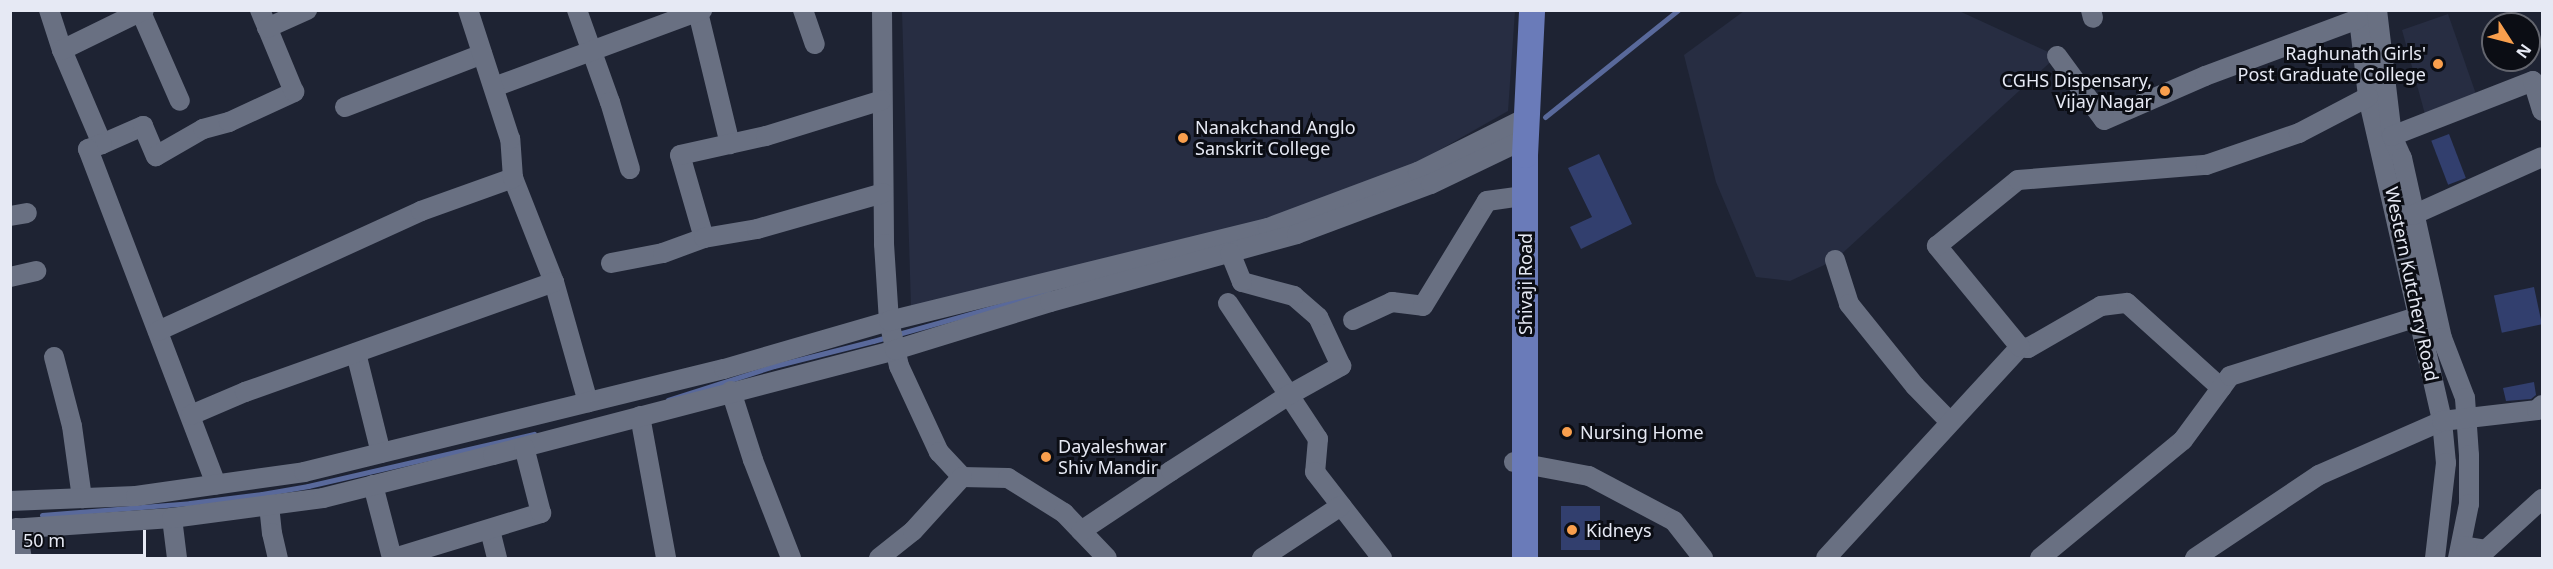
<!DOCTYPE html>
<style>
body{margin:0}
#map{position:relative;width:2553px;height:569px;overflow:hidden;background:#1e2333;font-family:"Noto Sans",sans-serif}
div>[style]{position:absolute}
.built>*{inset:0;background:#272d42}
.stream>*{height:5px;margin:-2.5px;padding:0 2.5px;transform-origin:2.5px;border-radius:2.5px;background:#59699b}
.building>*{inset:0;background:#323f6e;transform-origin:0 0}
.minor>*{height:20px;margin:-10px;padding:0 10px;transform-origin:10px;border-radius:10px;background:#697082}
.major>*{height:26px;margin:-13px;padding:0 13px;transform-origin:13px;border-radius:13px;background:#6a7bb9}
.dots>*{width:16px;height:16px;translate:-50% -50%;box-sizing:border-box;border:3px solid #0b0d14;border-radius:50%}
span{translate:-50% -50%;white-space:nowrap;text-align:center;line-height:1.15;-webkit-text-stroke:6px #0b0d14;paint-order:stroke}
.poi-label{font-size:18px;color:#e6e9f4}
.right{translate:-100% -50%;text-align:right}
.left{translate:0 -50%;text-align:left}
.street-label{font-size:18px;color:#e6e9f4}
.frame{position:absolute;inset:0;border:12px solid #e6e9f4;pointer-events:none}
.north{position:absolute;left:2481px;top:12px;width:60px;height:60px;box-sizing:border-box;background:#0b0d14;border:2px solid #63656e;border-radius:50%;rotate:126deg;font-size:16px;font-weight:700;line-height:24px;text-align:center;color:#e6e9f4}
.north::after{content:'';display:block;margin:auto;width:21px;height:27px;background:#f99f4d;clip-path:polygon(50% 0,100% 100%,50% 72%,0 100%)}
.scale{position:absolute;left:12px;top:530px;width:134px;height:27px;box-sizing:border-box;border:3px solid #e6e9f4;border-top:0;padding-left:8px;font-size:18px;line-height:21px;white-space:nowrap;color:#e6e9f4;-webkit-text-stroke:4px #0b0d14;paint-order:stroke}
</style>
<div id="map">
<div class="built">
<i style="clip-path:polygon(1957px 10px,2057px 56px,1835px 260px,1790px 281px,1756px 277px,1716px 182px,1684px 55px,1744px 11px)"></i>
<i style="clip-path:polygon(902px 11px,1515px 11px,1508px 111px,1413px 165px,1253px 225px,911px 307px)"></i>
<i style="clip-path:polygon(2448px 14px,2477px 97px,2426px 118px,2402px 30px)"></i>
</div>
<div class="stream">
<i style="left:1545px;top:117px;width:171px;rotate:-38.8deg"></i>
<i style="left:668px;top:400px;width:111px;rotate:-17.8deg"></i>
<i style="left:774px;top:366px;width:102px;rotate:-14.2deg"></i>
<i style="left:873px;top:341px;width:182px;rotate:-15.6deg"></i>
<i style="left:42px;top:515px;width:148px;rotate:-4.6deg"></i>
<i style="left:190px;top:503px;width:73px;rotate:-7.1deg"></i>
<i style="left:262px;top:494px;width:47px;rotate:-9.9deg"></i>
<i style="left:308px;top:486px;width:232px;rotate:-13deg"></i>
</div>
<div class="building">
<i style="left:2449px;top:134px;width:47px;height:19px;rotate:69deg"></i>
<i style="clip-path:polygon(1599px 154px,1632px 224px,1581px 249px,1570px 227px,1592px 217px,1568px 168px)"></i>
<i style="left:2534px;top:287px;width:38px;height:41px;rotate:78deg"></i>
<i style="clip-path:polygon(2534px 382px,2536px 395px,2531px 399px,2506px 401px,2503px 388px)"></i>
<i style="left:1561px;top:506px;width:39px;height:44px"></i>
</div>
<div class="minor">
<i style="left:49px;top:10px;width:42px;rotate:72deg"></i>
<i style="left:62px;top:50px;width:102px;rotate:66.9deg"></i>
<i style="left:102px;top:144px;width:45px;rotate:-23.7deg"></i>
<i style="left:143px;top:126px;width:33px;rotate:67deg"></i>
<i style="left:156px;top:156px;width:54px;rotate:-29.9deg"></i>
<i style="left:203px;top:129px;width:27px;rotate:-15deg"></i>
<i style="left:229px;top:122px;width:72px;rotate:-24.8deg"></i>
<i style="left:294px;top:92px;width:89px;rotate:-112.5deg"></i>
<i style="left:140px;top:10px;width:99px;rotate:66.3deg"></i>
<i style="left:577px;top:10px;width:98px;rotate:70.3deg"></i>
<i style="left:610px;top:102px;width:70px;rotate:73.4deg"></i>
<i style="left:803px;top:10px;width:36px;rotate:71deg"></i>
<i style="left:882px;top:10px;width:234px;rotate:89.5deg"></i>
<i style="left:884px;top:244px;width:77px;rotate:86.3deg"></i>
<i style="left:889px;top:321px;width:46px;rotate:77.5deg"></i>
<i style="left:899px;top:366px;width:95px;rotate:65.1deg"></i>
<i style="left:939px;top:452px;width:34px;rotate:47deg"></i>
<i style="left:962px;top:477px;width:46px;rotate:1.2deg"></i>
<i style="left:1008px;top:478px;width:66px;rotate:32deg"></i>
<i style="left:1064px;top:513px;width:62px;rotate:46.3deg"></i>
<i style="left:2091px;top:10px;width:8px;rotate:76deg"></i>
<i style="left:2358px;top:10px;width:88px;rotate:83.4deg"></i>
<i style="left:2368px;top:97px;width:332px;rotate:77.1deg"></i>
<i style="left:2442px;top:421px;width:42px;rotate:84.6deg"></i>
<i style="left:2446px;top:463px;width:96px;rotate:96.6deg"></i>
<i style="left:2377px;top:10px;width:127px;rotate:83.2deg"></i>
<i style="left:2392px;top:136px;width:24px;rotate:66deg"></i>
<i style="left:2402px;top:158px;width:184px;rotate:77.5deg"></i>
<i style="left:2442px;top:338px;width:64px;rotate:69deg"></i>
<i style="left:2465px;top:398px;width:57px;rotate:86deg"></i>
<i style="left:2469px;top:455px;width:49px;rotate:90deg"></i>
<i style="left:2469px;top:504px;width:55px;rotate:101.5deg"></i>
<i style="left:698px;top:12px;width:136px;rotate:76.4deg"></i>
<i style="left:267px;top:28px;width:44px;rotate:-24.2deg"></i>
<i style="left:62px;top:50px;width:91px;rotate:-26deg"></i>
<i style="left:2057px;top:56px;width:79px;rotate:53.7deg"></i>
<i style="left:2104px;top:120px;width:110px;rotate:-23.5deg"></i>
<i style="left:2205px;top:76px;width:163px;rotate:-20.4deg"></i>
<i style="left:494px;top:87px;width:222px;rotate:-20.3deg"></i>
<i style="left:345px;top:107px;width:147px;rotate:-21.1deg"></i>
<i style="left:2392px;top:136px;width:151px;rotate:-21.3deg"></i>
<i style="left:2533px;top:81px;width:31px;rotate:73deg"></i>
<i style="left:102px;top:144px;width:15px;rotate:160deg"></i>
<i style="left:88px;top:149px;width:359px;rotate:69.1deg"></i>
<i style="left:513px;top:178px;width:112px;rotate:68.5deg"></i>
<i style="left:554px;top:282px;width:125px;rotate:74.2deg"></i>
<i style="left:2413px;top:215px;width:141px;rotate:-24.2deg"></i>
<i style="left:10px;top:216px;width:17px;rotate:-10deg"></i>
<i style="left:704px;top:238px;width:86px;rotate:-106.1deg"></i>
<i style="left:680px;top:155px;width:88px;rotate:-12.5deg"></i>
<i style="left:766px;top:136px;width:121px;rotate:-17.2deg"></i>
<i style="left:1835px;top:260px;width:46px;rotate:72.3deg"></i>
<i style="left:1849px;top:304px;width:105px;rotate:51.2deg"></i>
<i style="left:1915px;top:386px;width:50px;rotate:45.8deg"></i>
<i style="left:611px;top:263px;width:53px;rotate:-10.9deg"></i>
<i style="left:663px;top:253px;width:44px;rotate:-20.1deg"></i>
<i style="left:704px;top:238px;width:54px;rotate:-9.6deg"></i>
<i style="left:757px;top:229px;width:131px;rotate:-15.9deg"></i>
<i style="left:10px;top:277px;width:27px;rotate:-13deg"></i>
<i style="left:1228px;top:303px;width:163px;rotate:56.5deg"></i>
<i style="left:1318px;top:439px;width:33px;rotate:95deg"></i>
<i style="left:1315px;top:472px;width:109px;rotate:52.1deg"></i>
<i style="left:1353px;top:320px;width:43px;rotate:-24.8deg"></i>
<i style="left:1392px;top:302px;width:31px;rotate:7deg"></i>
<i style="left:1423px;top:306px;width:123px;rotate:-58.6deg"></i>
<i style="left:1487px;top:201px;width:28px;rotate:-8deg"></i>
<i style="left:158px;top:331px;width:289px;rotate:-24.5deg"></i>
<i style="left:421px;top:211px;width:98px;rotate:-19.7deg"></i>
<i style="left:513px;top:178px;width:39px;rotate:-94deg"></i>
<i style="left:510px;top:139px;width:136px;rotate:-108deg"></i>
<i style="left:2020px;top:347px;width:8px;rotate:7deg"></i>
<i style="left:2028px;top:348px;width:84px;rotate:-29.9deg"></i>
<i style="left:2101px;top:306px;width:26px;rotate:-7deg"></i>
<i style="left:2127px;top:303px;width:127px;rotate:42.1deg"></i>
<i style="left:356px;top:353px;width:103px;rotate:76deg"></i>
<i style="left:54px;top:357px;width:71px;rotate:75.4deg"></i>
<i style="left:72px;top:426px;width:73px;rotate:82.1deg"></i>
<i style="left:731px;top:391px;width:72px;rotate:72.3deg"></i>
<i style="left:753px;top:460px;width:105px;rotate:68.8deg"></i>
<i style="left:191px;top:415px;width:59px;rotate:-23.1deg"></i>
<i style="left:245px;top:392px;width:328px;rotate:-19.6deg"></i>
<i style="left:640px;top:416px;width:144px;rotate:79.6deg"></i>
<i style="left:1514px;top:462px;width:76px;rotate:10.6deg"></i>
<i style="left:1589px;top:476px;width:96px;rotate:27.9deg"></i>
<i style="left:1674px;top:521px;width:47px;rotate:51.9deg"></i>
<i style="left:373px;top:485px;width:75px;rotate:75.4deg"></i>
<i style="left:10px;top:501px;width:126px;rotate:-2.3deg"></i>
<i style="left:136px;top:496px;width:170px;rotate:-8.1deg"></i>
<i style="left:304px;top:472px;width:432px;rotate:-13.8deg"></i>
<i style="left:724px;top:369px;width:172px;rotate:-16.2deg"></i>
<i style="left:889px;top:321px;width:390px;rotate:-13.8deg"></i>
<i style="left:1268px;top:228px;width:160px;rotate:-20.5deg"></i>
<i style="left:1418px;top:172px;width:121px;rotate:-26.6deg"></i>
<i style="left:269px;top:505px;width:28px;rotate:84deg"></i>
<i style="left:272px;top:533px;width:26px;rotate:77deg"></i>
<i style="left:172px;top:518px;width:40px;rotate:82.9deg"></i>
<i style="left:17px;top:528px;width:30px;rotate:81deg"></i>
<i style="left:10px;top:529px;width:162px;rotate:-3.9deg"></i>
<i style="left:172px;top:518px;width:152px;rotate:-7.5deg"></i>
<i style="left:323px;top:498px;width:175px;rotate:-14.2deg"></i>
<i style="left:493px;top:455px;width:415px;rotate:-14.6deg"></i>
<i style="left:895px;top:350px;width:162px;rotate:-17.2deg"></i>
<i style="left:1050px;top:302px;width:256px;rotate:-15.4deg"></i>
<i style="left:1297px;top:234px;width:143px;rotate:-20.5deg"></i>
<i style="left:1431px;top:184px;width:104px;rotate:-25.6deg"></i>
<i style="left:490px;top:530px;width:29px;rotate:76deg"></i>
<i style="left:1081px;top:531px;width:108px;rotate:-33.7deg"></i>
<i style="left:1171px;top:471px;width:140px;rotate:-32.8deg"></i>
<i style="left:1289px;top:395px;width:60px;rotate:-29.1deg"></i>
<i style="left:1341px;top:366px;width:54px;rotate:-115.1deg"></i>
<i style="left:1318px;top:317px;width:32px;rotate:-139deg"></i>
<i style="left:1294px;top:296px;width:54px;rotate:-164.9deg"></i>
<i style="left:1242px;top:282px;width:31px;rotate:-112deg"></i>
<i style="left:2461px;top:546px;width:25px;rotate:9deg"></i>
<i style="left:2486px;top:550px;width:76px;rotate:-42.3deg"></i>
<i style="left:394px;top:558px;width:154px;rotate:-17deg"></i>
<i style="left:541px;top:513px;width:68px;rotate:-104.4deg"></i>
<i style="left:879px;top:558px;width:43px;rotate:-38.5deg"></i>
<i style="left:913px;top:531px;width:73px;rotate:-47.8deg"></i>
<i style="left:1262px;top:558px;width:95px;rotate:-33.4deg"></i>
<i style="left:1826px;top:558px;width:287px;rotate:-47.4deg"></i>
<i style="left:2020px;top:347px;width:131px;rotate:-129.4deg"></i>
<i style="left:1937px;top:246px;width:104px;rotate:-39.2deg"></i>
<i style="left:2018px;top:180px;width:189px;rotate:-4.6deg"></i>
<i style="left:2206px;top:165px;width:98px;rotate:-19deg"></i>
<i style="left:2299px;top:133px;width:78px;rotate:-27.6deg"></i>
<i style="left:2040px;top:558px;width:185px;rotate:-39.5deg"></i>
<i style="left:2183px;top:440px;width:79px;rotate:-53.7deg"></i>
<i style="left:2230px;top:376px;width:199px;rotate:-17.5deg"></i>
<i style="left:2195px;top:558px;width:149px;rotate:-33.8deg"></i>
<i style="left:2319px;top:475px;width:134px;rotate:-23.7deg"></i>
<i style="left:2442px;top:421px;width:96px;rotate:-6.6deg"></i>
<i style="left:2537px;top:410px;width:7px;rotate:-45deg"></i>
</div>
<div class="major">
<i style="left:1525px;top:558px;width:403px;rotate:-90deg"></i>
<i style="left:1525px;top:155px;width:145px;rotate:-87.2deg"></i>
</div>
<div class="dots">
<i style="left:2438px;top:64px;background:#f99f4d"></i>
<i style="left:2165px;top:91px;background:#f99f4d"></i>
<i style="left:1183px;top:138px;background:#f99f4d"></i>
<i style="left:1567px;top:432px;background:#f99f4d"></i>
<i style="left:1046px;top:457px;background:#f99f4d"></i>
<i style="left:1572px;top:530px;background:#f99f4d"></i>
</div>
<div class="poi-label">
<span class="right" style="left:2426px;top:64px">Raghunath Girls'<br>Post Graduate College</span>
<span class="right" style="left:2152px;top:91px">CGHS Dispensary,<br>Vijay Nagar</span>
<span class="left" style="left:1195px;top:138px">Nanakchand Anglo<br>Sanskrit College</span>
<span class="left" style="left:1580px;top:432px">Nursing Home</span>
<span class="left" style="left:1058px;top:457px">Dayaleshwar<br>Shiv Mandir</span>
<span class="left" style="left:1586px;top:530px">Kidneys</span>
</div>
<div class="street-label">
<span style="left:1525px;top:284px;rotate:-90deg">Shivaji Road</span>
<span style="left:2412px;top:284px;rotate:78deg">Western Kutchery Road</span>
</div>
<div class="frame"></div>
<div class="north">N</div>
<div class="scale">50 m</div>
</div>
